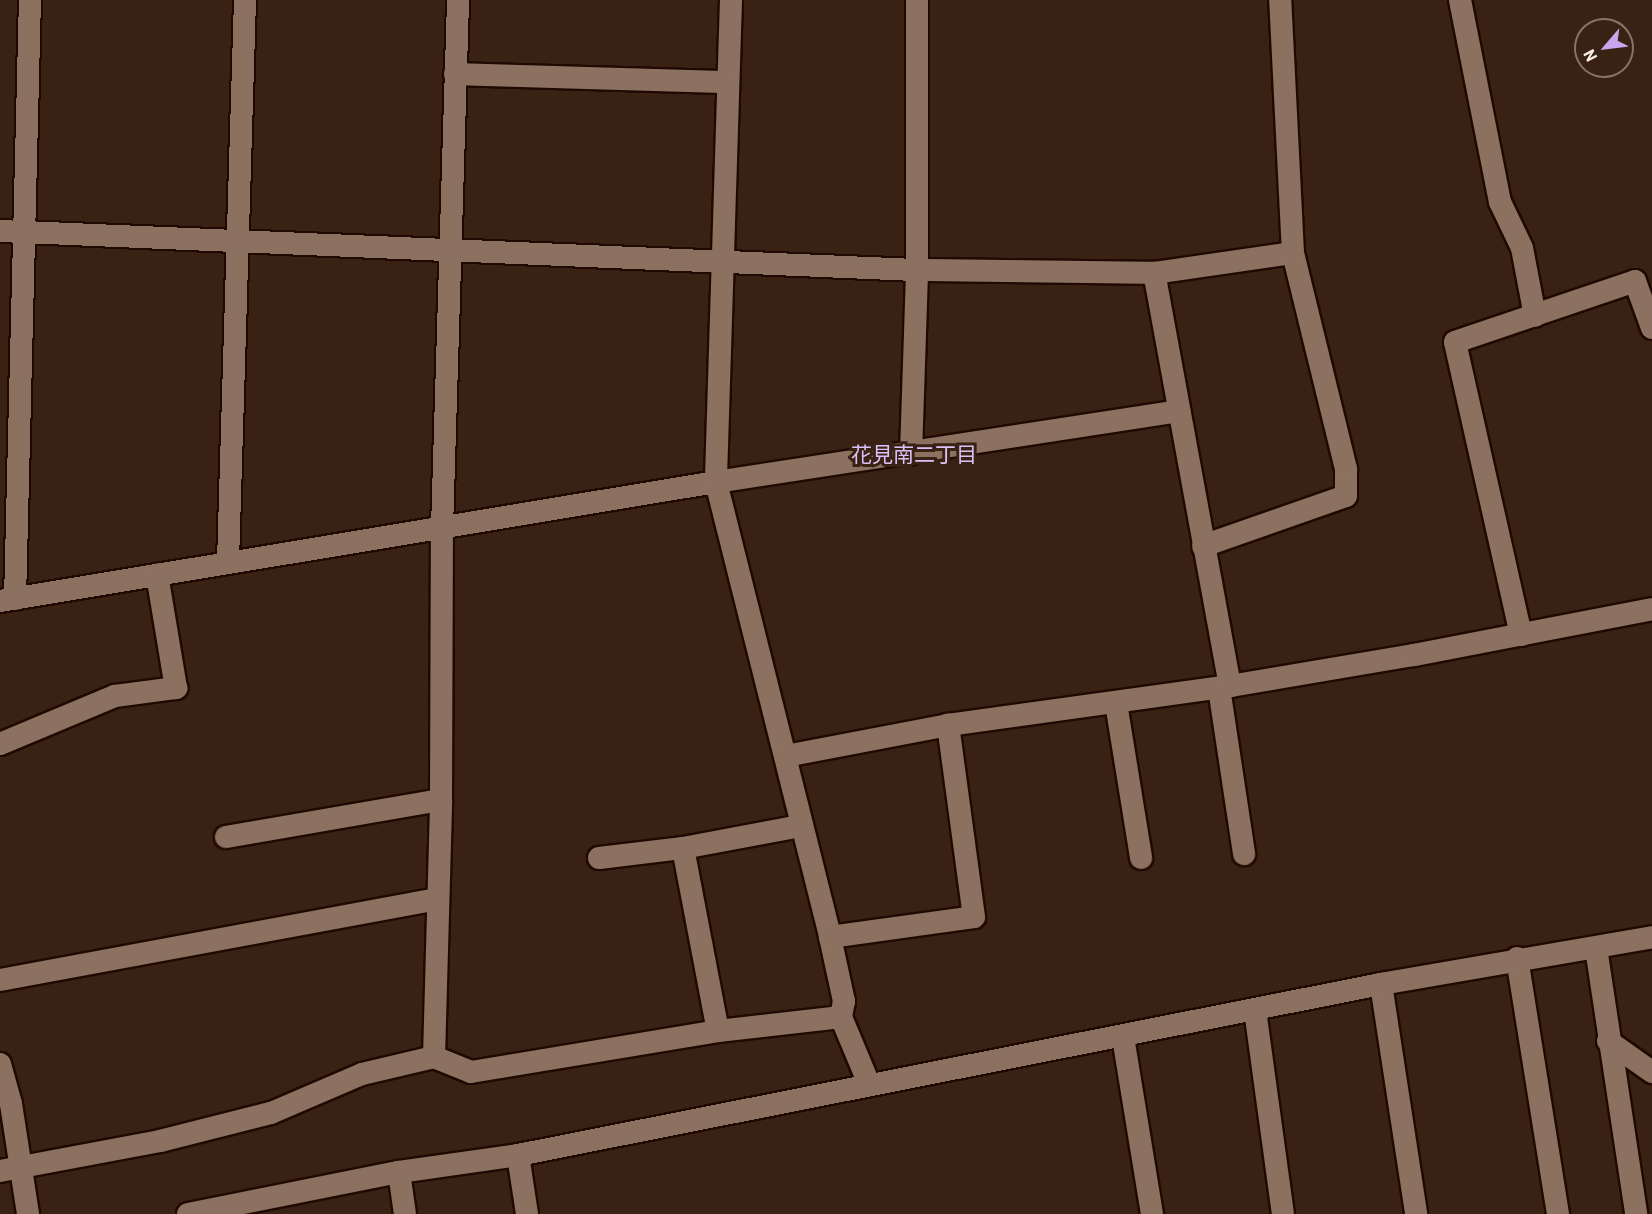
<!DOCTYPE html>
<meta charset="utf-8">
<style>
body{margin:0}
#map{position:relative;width:1652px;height:1214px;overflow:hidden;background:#392213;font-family:Barlow,"Noto Sans JP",sans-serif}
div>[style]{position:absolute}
.roads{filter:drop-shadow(2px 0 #1f0a01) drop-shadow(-2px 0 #1f0a01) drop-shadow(0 2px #1f0a01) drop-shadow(0 -2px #1f0a01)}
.street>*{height:22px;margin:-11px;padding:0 11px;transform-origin:11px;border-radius:11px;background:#8c7160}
span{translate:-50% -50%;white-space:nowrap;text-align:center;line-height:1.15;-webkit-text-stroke:6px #392213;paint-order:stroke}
.neighbourhood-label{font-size:21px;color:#dbc2f9}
.north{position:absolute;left:1574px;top:18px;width:60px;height:60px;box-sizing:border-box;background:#392213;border:2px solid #877469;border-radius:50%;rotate:242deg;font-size:16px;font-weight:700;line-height:24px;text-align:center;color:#fdf0e9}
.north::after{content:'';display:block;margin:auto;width:21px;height:27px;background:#c8a6ef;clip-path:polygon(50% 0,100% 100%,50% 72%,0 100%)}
</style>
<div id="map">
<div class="roads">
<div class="street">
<i style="left:731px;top:0;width:482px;rotate:91.8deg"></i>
<i style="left:716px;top:482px;width:469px;rotate:75.9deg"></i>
<i style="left:830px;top:937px;width:66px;rotate:77.7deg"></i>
<i style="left:844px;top:1001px;width:16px;rotate:101deg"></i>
<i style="left:841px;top:1017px;width:73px;rotate:67.3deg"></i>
<i style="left:1460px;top:0;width:206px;rotate:78.8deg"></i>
<i style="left:1500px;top:202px;width:51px;rotate:64.4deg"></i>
<i style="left:1522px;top:248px;width:69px;rotate:79.2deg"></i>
<i style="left:455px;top:74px;width:273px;rotate:1.7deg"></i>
<i style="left:0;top:231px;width:918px;rotate:2.44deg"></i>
<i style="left:917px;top:270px;width:237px;rotate:0.7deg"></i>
<i style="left:911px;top:454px;width:184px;rotate:-88.1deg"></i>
<i style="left:917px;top:270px;width:270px;rotate:-90deg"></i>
<i style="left:1203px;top:546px;width:151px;rotate:-19.3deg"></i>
<i style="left:1346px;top:496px;width:27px;rotate:-90deg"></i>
<i style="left:1346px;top:469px;width:222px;rotate:-103.8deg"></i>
<i style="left:228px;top:562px;width:562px;rotate:-88.27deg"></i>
<i style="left:15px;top:599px;width:599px;rotate:-88.57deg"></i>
<i style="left:0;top:601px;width:726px;rotate:-9.44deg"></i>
<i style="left:716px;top:482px;width:467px;rotate:-8.7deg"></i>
<i style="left:1521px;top:635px;width:300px;rotate:-102.7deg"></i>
<i style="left:1455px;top:342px;width:190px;rotate:-18.7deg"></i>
<i style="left:1635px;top:281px;width:50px;rotate:70.1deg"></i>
<i style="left:1230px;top:686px;width:420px;rotate:-100.4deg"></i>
<i style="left:1154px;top:273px;width:140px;rotate:-8.2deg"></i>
<i style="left:1293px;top:253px;width:253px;rotate:-92.9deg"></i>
<i style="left:1219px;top:688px;width:168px;rotate:81.4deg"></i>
<i style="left:1116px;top:703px;width:157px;rotate:80.8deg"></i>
<i style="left:0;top:744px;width:125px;rotate:-22.7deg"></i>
<i style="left:115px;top:696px;width:62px;rotate:-7.5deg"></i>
<i style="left:176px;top:688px;width:115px;rotate:-99.5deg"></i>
<i style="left:786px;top:756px;width:165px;rotate:-10.8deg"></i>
<i style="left:948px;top:725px;width:285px;rotate:-7.9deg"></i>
<i style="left:1230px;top:686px;width:187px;rotate:-9.6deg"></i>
<i style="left:1414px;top:655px;width:242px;rotate:-10.9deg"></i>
<i style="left:226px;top:837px;width:218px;rotate:-9.8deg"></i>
<i style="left:683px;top:848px;width:186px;rotate:79.2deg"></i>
<i style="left:599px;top:858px;width:85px;rotate:-6.8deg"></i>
<i style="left:683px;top:848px;width:120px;rotate:-10.6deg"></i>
<i style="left:830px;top:937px;width:145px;rotate:-7.9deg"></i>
<i style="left:974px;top:917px;width:194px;rotate:-97.7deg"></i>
<i style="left:1596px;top:948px;width:269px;rotate:81.4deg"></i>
<i style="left:1517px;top:958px;width:259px;rotate:80.9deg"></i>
<i style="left:0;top:980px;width:444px;rotate:-10.5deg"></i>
<i style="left:1381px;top:984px;width:233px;rotate:81.3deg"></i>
<i style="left:1255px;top:1010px;width:206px;rotate:82.2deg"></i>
<i style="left:1123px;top:1037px;width:179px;rotate:80.7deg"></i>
<i style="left:1608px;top:1041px;width:54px;rotate:35.2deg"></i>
<i style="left:434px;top:1057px;width:257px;rotate:-88.4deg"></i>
<i style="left:441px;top:800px;width:272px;rotate:-89.8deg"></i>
<i style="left:442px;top:528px;width:528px;rotate:-88.26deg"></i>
<i style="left:0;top:1064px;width:41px;rotate:74.6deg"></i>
<i style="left:11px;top:1104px;width:111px;rotate:81.2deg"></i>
<i style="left:518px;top:1155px;width:60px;rotate:81.3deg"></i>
<i style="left:0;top:1171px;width:163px;rotate:-10.6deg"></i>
<i style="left:160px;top:1141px;width:114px;rotate:-14.2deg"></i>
<i style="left:271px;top:1113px;width:99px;rotate:-23.2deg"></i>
<i style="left:362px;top:1074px;width:74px;rotate:-13.3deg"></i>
<i style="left:434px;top:1057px;width:40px;rotate:22deg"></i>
<i style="left:471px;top:1072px;width:250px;rotate:-9.4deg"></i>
<i style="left:718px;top:1031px;width:124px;rotate:-6.5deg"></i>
<i style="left:399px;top:1172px;width:42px;rotate:81.9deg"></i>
<i style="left:188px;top:1214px;width:215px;rotate:-11.3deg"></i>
<i style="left:399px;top:1172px;width:120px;rotate:-8.1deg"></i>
<i style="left:518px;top:1155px;width:880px;rotate:-11.21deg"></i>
<i style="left:1381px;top:984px;width:275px;rotate:-9.8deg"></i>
</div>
</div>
<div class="neighbourhood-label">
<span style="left:914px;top:454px">花見南二丁目</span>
</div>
<div class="north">N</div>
</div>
